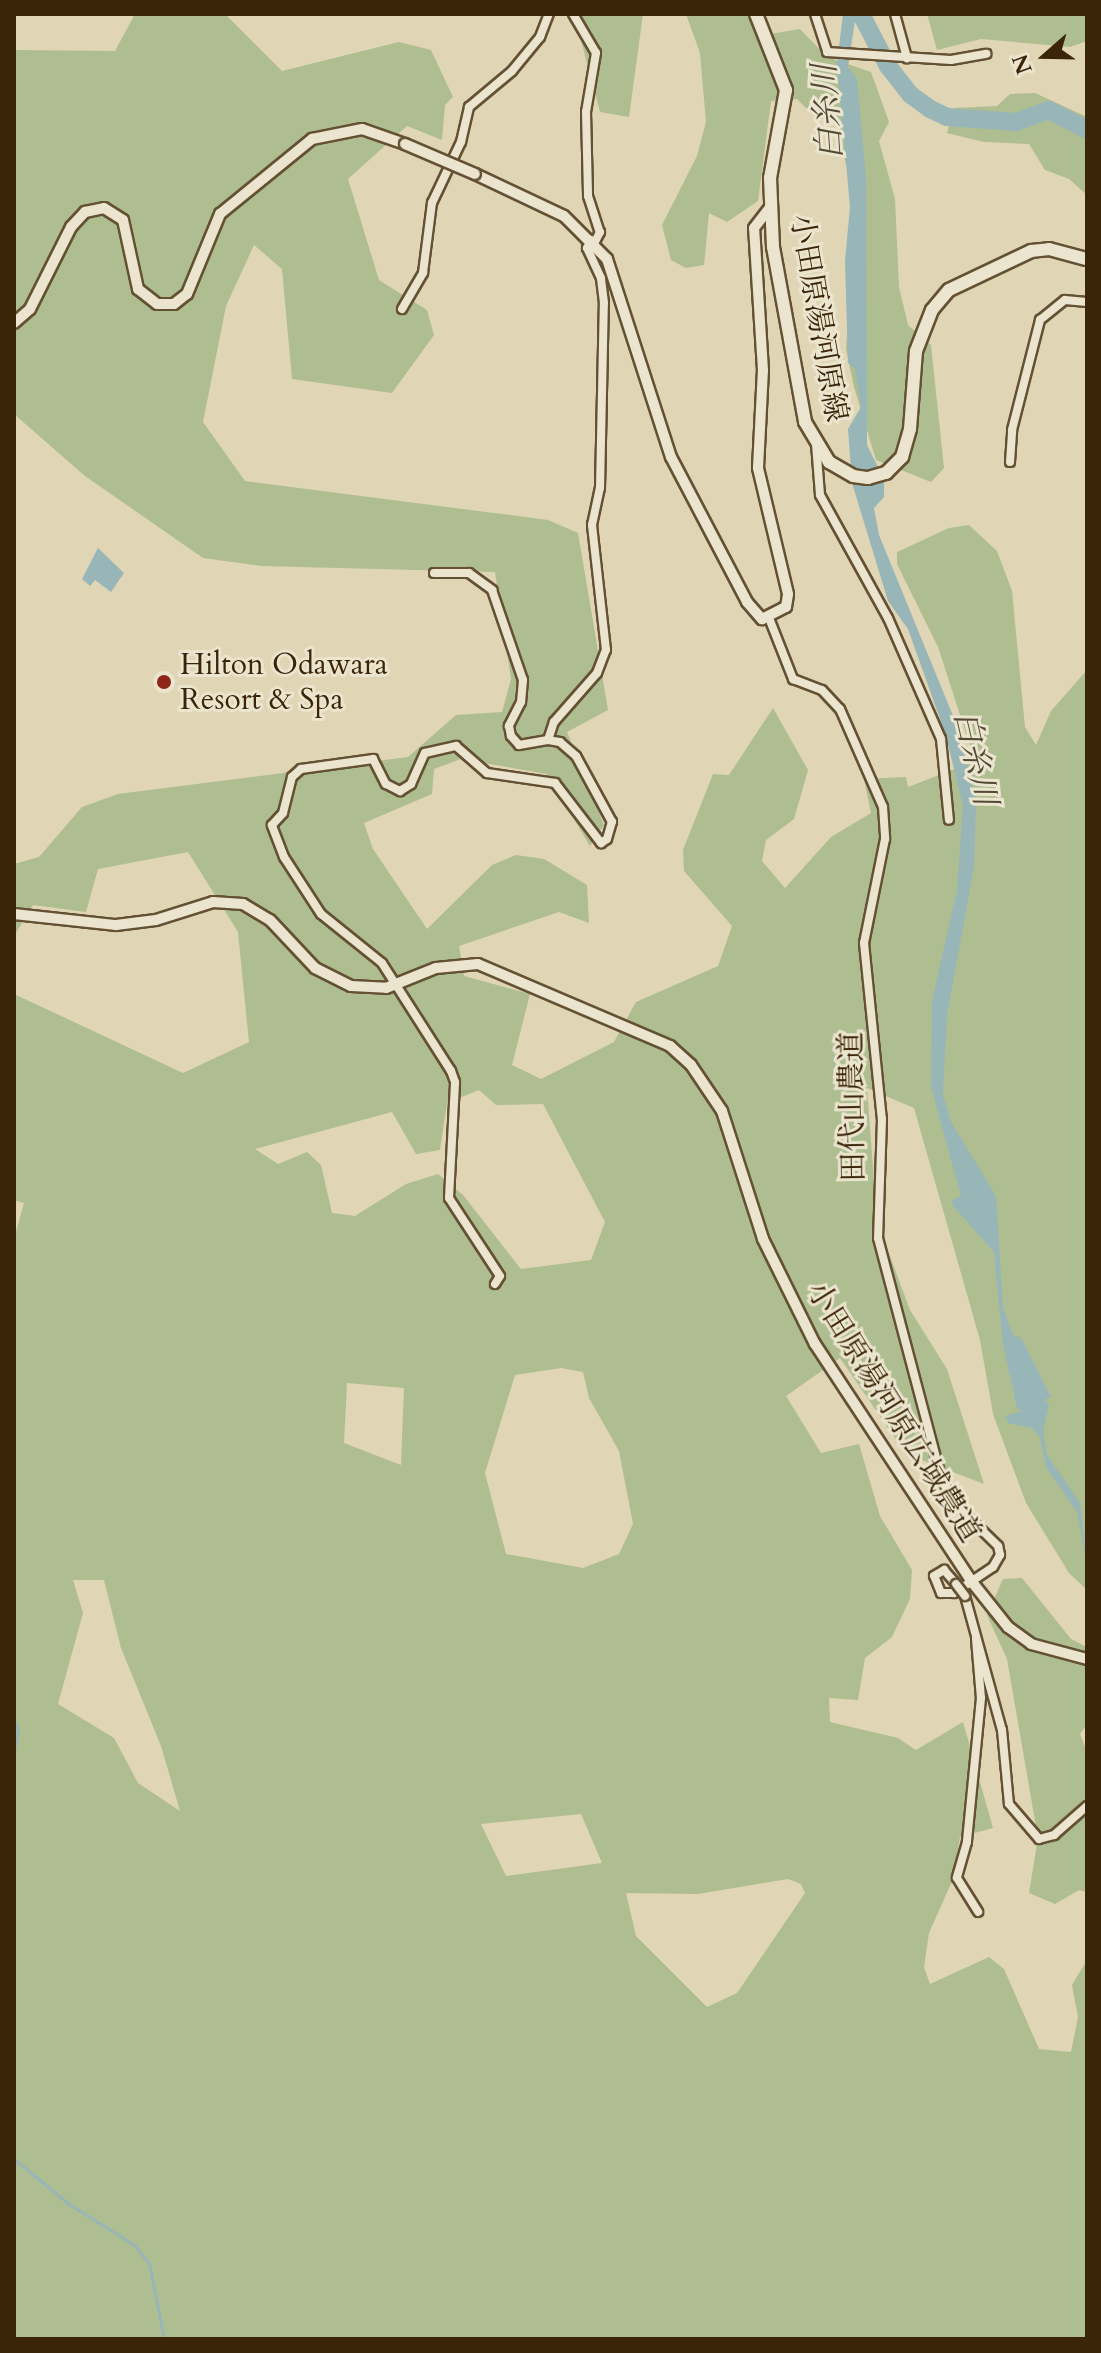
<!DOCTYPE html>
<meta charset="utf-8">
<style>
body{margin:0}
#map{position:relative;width:1101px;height:2353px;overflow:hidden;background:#e0d5b4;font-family:Cardo,"Noto Serif JP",serif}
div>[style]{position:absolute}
.green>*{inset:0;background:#aebe90}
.water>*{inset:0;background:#98b6b8}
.stream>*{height:3px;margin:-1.5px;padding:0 1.5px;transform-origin:1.5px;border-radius:1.5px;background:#98b6b8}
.river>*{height:18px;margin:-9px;padding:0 9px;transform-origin:9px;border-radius:9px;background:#98b6b8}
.roads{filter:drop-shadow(2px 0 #645133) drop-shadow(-2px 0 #645133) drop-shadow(0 2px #645133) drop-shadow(0 -2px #645133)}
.minor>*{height:8px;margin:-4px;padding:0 4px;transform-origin:4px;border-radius:4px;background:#ebe4ce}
.tertiary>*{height:10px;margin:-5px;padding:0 5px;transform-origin:5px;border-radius:5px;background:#ebe4ce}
.secondary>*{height:12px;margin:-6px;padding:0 6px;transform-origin:6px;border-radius:6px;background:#ebe4ce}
.bridges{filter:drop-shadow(2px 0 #645133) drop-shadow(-2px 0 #645133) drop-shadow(0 2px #645133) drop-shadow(0 -2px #645133)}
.minor-bridge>*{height:8px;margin:-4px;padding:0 4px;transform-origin:4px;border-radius:4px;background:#ebe4ce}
.tertiary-bridge>*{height:10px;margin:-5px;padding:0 5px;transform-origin:5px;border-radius:5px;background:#ebe4ce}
.dots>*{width:22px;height:22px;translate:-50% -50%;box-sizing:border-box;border:4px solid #ebe4ce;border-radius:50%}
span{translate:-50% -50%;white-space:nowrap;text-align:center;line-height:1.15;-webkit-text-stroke:6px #ebe4ce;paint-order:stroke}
.street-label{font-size:30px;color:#3b2508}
.poi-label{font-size:30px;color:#3b2508}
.left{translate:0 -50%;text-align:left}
.water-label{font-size:32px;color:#524934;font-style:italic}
.frame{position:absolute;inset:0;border:16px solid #3b2508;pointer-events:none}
.north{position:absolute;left:1005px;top:16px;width:80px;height:80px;-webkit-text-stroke:6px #ebe4ce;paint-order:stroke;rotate:250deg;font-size:22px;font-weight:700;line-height:32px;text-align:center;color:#3b2508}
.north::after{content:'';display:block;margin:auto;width:28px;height:36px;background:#3b2508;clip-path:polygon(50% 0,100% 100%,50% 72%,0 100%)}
</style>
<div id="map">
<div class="green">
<i style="clip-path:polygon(evenodd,135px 14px,225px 14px,282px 71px,399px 42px,431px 50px,453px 97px,445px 105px,442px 140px,407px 126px,348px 179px,379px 280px,427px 310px,434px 335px,392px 393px,292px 379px,282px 269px,254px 245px,226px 306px,203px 422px,245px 481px,548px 520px,578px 533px,608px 710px,567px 732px,604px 825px,590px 846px,547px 774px,461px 759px,434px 769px,432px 794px,364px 823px,373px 849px,427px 929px,492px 865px,516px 855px,544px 859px,587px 885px,589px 923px,559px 912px,459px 946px,464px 976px,530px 994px,512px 1065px,541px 1079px,614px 1042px,636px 1002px,718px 966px,732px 926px,684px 871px,683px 850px,713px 774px,729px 775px,773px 708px,808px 770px,794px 819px,766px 840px,762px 861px,785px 888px,831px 837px,871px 813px,864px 779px,906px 777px,908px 787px,975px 761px,938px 647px,897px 564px,897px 552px,949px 528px,969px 525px,997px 551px,1012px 591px,1025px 727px,1036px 745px,1051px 711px,1087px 670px,1087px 1590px,1069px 1573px,1026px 1503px,993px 1414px,980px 1340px,914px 1108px,867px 1088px,877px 1221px,910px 1310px,947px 1369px,984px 1484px,906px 1454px,840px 1358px,786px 1396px,821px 1453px,859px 1444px,880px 1516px,912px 1570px,910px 1599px,892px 1637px,865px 1658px,858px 1700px,829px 1698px,830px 1722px,898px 1738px,916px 1750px,963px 1722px,993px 1828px,960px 1837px,953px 1879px,929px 1933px,924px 1967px,930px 1984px,989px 1957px,1004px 1969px,1039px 2049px,1071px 2052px,1078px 2017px,1072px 1985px,1087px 1960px,1087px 2339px,14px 2339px,14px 1239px,24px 1203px,14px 1200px,14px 994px,183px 1073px,249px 1042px,238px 932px,188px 852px,98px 869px,86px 912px,33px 905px,14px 936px,14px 864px,39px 857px,82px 807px,118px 794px,408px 757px,456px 715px,502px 712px,511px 679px,495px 572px,262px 566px,203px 558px,85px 476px,14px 414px,14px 50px,115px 51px,135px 14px,479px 1090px,496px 1105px,543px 1104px,605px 1222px,591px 1260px,521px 1269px,463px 1195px,438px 1174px,406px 1184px,355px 1216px,332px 1213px,321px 1165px,307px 1152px,278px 1164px,255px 1149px,392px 1112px,416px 1154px,440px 1150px,447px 1103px,479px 1090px,135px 14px,561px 1368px,583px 1372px,589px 1398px,619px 1451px,633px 1524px,619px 1554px,583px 1568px,506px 1554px,485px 1473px,515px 1375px,561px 1368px,135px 14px,347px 1383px,404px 1388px,401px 1465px,344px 1443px,347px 1383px,135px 14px,73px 1580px,104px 1580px,121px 1648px,161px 1746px,180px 1811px,138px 1783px,114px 1738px,58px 1704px,83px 1613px,73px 1580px,135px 14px,581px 1814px,602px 1863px,506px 1876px,481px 1824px,581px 1814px,135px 14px,788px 1879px,801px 1884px,805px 1893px,737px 1993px,707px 2007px,636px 1936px,626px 1893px,698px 1894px,788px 1879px)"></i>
<i style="clip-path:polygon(574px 14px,643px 14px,629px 117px,600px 112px)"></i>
<i style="clip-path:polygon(686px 14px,764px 14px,770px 34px,800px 29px,827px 57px,871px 72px,889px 122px,879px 141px,895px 199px,899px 287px,908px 325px,931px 345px,944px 468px,931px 482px,876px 460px,854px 387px,846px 349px,856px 205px,836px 124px,813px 115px,797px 99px,771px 101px,758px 201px,727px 222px,709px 213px,704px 265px,686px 268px,671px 260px,662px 225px,697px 156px,706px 122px,700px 53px)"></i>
<i style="clip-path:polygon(927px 14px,1087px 14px,1087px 41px,1070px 47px,981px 39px,937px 50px)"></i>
<i style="clip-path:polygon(1035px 93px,1087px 117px,1087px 195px,1069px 179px,1045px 170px,1029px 144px,984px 142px,947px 133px,954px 108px,997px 106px,1010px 94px)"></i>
<i style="clip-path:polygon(1022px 1578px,1071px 1639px,1087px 1647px,1087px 1724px,1080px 1734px,1087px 1752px,1087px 1892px,1079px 1890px,1055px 1904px,1029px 1893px,1038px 1838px,1007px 1659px,987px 1615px,1003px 1579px)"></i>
</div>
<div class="water">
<i style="clip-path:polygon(843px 14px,856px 14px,848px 67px,857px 79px,866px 177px,867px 445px,884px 479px,884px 497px,874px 508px,879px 535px,958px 728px,976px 802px,974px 867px,947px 1015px,943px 1094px,951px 1122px,996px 1196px,1003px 1307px,1013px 1335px,1021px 1338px,1051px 1397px,1044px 1400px,1049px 1404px,1043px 1431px,1047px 1455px,1080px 1503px,1087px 1564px,1077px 1512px,1046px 1467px,1040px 1438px,1032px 1428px,1008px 1423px,1005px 1416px,1022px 1411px,1017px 1408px,1003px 1345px,994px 1252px,953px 1206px,952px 1200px,961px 1196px,931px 1087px,932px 1001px,957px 890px,963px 805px,945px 733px,908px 629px,888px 601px,852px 483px,848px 429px,861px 407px,855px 369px,848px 363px,845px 261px,850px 207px,837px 63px)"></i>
<i style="clip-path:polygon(98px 548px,124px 573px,111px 592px,95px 580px,90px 586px,82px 579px)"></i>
</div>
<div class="stream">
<i style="left:14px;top:1720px;width:12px;rotate:70deg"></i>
<i style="left:18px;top:1731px;width:19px;rotate:102deg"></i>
<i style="left:14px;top:2159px;width:71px;rotate:39.3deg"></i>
<i style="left:69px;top:2204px;width:77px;rotate:32.2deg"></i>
<i style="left:134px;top:2245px;width:23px;rotate:50deg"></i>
<i style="left:149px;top:2263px;width:77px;rotate:78.8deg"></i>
</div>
<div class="river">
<i style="left:861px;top:14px;width:59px;rotate:62.6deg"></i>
<i style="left:888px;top:66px;width:37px;rotate:52deg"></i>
<i style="left:911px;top:95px;width:24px;rotate:36deg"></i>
<i style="left:930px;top:109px;width:19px;rotate:25deg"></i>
<i style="left:947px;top:117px;width:69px;rotate:4.1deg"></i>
<i style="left:1016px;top:122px;width:35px;rotate:-20deg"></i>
<i style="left:1049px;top:110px;width:43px;rotate:27.8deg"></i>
</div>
<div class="roads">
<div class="minor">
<i style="left:573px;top:14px;width:45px;rotate:59.5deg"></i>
<i style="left:596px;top:53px;width:60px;rotate:99.6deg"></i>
<i style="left:586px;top:112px;width:84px;rotate:88.6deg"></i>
<i style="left:588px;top:196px;width:38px;rotate:72deg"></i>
<i style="left:600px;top:232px;width:11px;rotate:117deg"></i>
<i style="left:815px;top:14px;width:40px;rotate:72deg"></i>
<i style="left:827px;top:52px;width:124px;rotate:3.7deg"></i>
<i style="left:951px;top:60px;width:36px;rotate:-10deg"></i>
<i style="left:895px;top:14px;width:46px;rotate:74.7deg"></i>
<i style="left:402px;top:309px;width:42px;rotate:-59.7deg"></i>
<i style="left:423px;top:273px;width:71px;rotate:-82.7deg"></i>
<i style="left:432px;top:203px;width:68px;rotate:-64.6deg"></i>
<i style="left:461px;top:142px;width:36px;rotate:-77deg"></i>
<i style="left:469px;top:107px;width:56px;rotate:-39.9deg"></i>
<i style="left:512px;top:71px;width:44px;rotate:-50.5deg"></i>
<i style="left:540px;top:37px;width:25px;rotate:-69deg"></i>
<i style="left:816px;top:444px;width:51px;rotate:85.5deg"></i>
<i style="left:820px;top:495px;width:141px;rotate:61.1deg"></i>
<i style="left:888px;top:618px;width:132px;rotate:66.3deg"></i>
<i style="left:941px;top:739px;width:81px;rotate:84.4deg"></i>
<i style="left:1010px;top:462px;width:32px;rotate:-86deg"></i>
<i style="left:1012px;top:430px;width:114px;rotate:-75.7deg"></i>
<i style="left:1040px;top:320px;width:32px;rotate:-39deg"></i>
<i style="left:1065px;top:300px;width:22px;rotate:5deg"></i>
<i style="left:434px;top:573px;width:35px"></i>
<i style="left:469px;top:573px;width:29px;rotate:36deg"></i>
<i style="left:492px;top:590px;width:95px;rotate:71deg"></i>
<i style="left:523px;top:680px;width:22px;rotate:95deg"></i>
<i style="left:521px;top:702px;width:27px;rotate:117deg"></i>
<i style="left:509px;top:726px;width:10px;rotate:79deg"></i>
<i style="left:511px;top:736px;width:12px;rotate:48deg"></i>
<i style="left:519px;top:745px;width:29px;rotate:-10deg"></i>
<i style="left:548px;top:740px;width:19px;rotate:-72deg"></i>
<i style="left:554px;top:722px;width:65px;rotate:-48.7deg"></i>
<i style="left:597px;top:673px;width:25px;rotate:-69deg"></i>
<i style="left:606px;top:650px;width:126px;rotate:-96.4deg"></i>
<i style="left:592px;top:525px;width:38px;rotate:-78deg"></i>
<i style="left:600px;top:488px;width:185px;rotate:-88.8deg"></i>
<i style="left:604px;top:303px;width:25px;rotate:-97deg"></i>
<i style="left:601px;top:278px;width:33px;rotate:-115deg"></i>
<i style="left:587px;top:248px;width:9px;rotate:-63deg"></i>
<i style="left:769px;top:618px;width:66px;rotate:68.5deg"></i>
<i style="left:793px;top:679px;width:31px;rotate:21deg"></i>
<i style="left:822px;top:690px;width:26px;rotate:47deg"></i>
<i style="left:840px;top:709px;width:107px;rotate:66.3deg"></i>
<i style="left:883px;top:807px;width:32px;rotate:86deg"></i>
<i style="left:885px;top:839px;width:106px;rotate:101.4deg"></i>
<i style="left:864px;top:943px;width:177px;rotate:84.2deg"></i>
<i style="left:882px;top:1119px;width:119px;rotate:91.9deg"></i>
<i style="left:878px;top:1238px;width:251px;rotate:75.2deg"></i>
<i style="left:942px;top:1481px;width:28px;rotate:60deg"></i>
<i style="left:956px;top:1505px;width:59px;rotate:44.3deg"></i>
<i style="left:998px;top:1546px;width:9px;rotate:77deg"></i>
<i style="left:1000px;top:1555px;width:14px;rotate:120deg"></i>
<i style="left:993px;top:1567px;width:47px;rotate:146.3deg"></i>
<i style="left:954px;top:1593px;width:13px;rotate:180deg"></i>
<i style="left:941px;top:1593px;width:18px;rotate:-112deg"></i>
<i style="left:934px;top:1576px;width:12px;rotate:-31deg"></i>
<i style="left:944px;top:1570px;width:18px;rotate:49deg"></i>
<i style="left:495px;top:1284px;width:9px;rotate:-58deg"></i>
<i style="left:500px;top:1276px;width:93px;rotate:-123.2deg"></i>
<i style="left:449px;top:1198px;width:116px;rotate:-87deg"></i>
<i style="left:455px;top:1082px;width:12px;rotate:-110deg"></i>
<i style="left:451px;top:1071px;width:128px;rotate:-122.6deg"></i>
<i style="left:382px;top:963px;width:78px;rotate:-141.2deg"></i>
<i style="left:321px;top:914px;width:68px;rotate:-123deg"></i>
<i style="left:284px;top:857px;width:34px;rotate:-111deg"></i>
<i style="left:272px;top:825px;width:16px;rotate:-47deg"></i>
<i style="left:283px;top:813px;width:37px;rotate:-76deg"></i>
<i style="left:292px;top:777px;width:12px;rotate:-42deg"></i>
<i style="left:301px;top:769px;width:73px;rotate:-7.9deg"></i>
<i style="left:373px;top:759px;width:28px;rotate:63deg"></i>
<i style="left:386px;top:784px;width:16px;rotate:27deg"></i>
<i style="left:400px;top:791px;width:13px;rotate:-32deg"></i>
<i style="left:411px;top:784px;width:34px;rotate:-66deg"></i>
<i style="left:425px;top:753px;width:32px;rotate:-13deg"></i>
<i style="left:456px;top:746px;width:41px;rotate:41.1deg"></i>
<i style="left:487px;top:773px;width:69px;rotate:8.4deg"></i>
<i style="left:555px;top:783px;width:76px;rotate:52.5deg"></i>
<i style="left:601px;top:843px;width:7px;rotate:-34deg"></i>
<i style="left:607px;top:839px;width:18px;rotate:-74deg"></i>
<i style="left:612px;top:822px;width:75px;rotate:-118.6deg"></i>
<i style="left:576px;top:756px;width:21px;rotate:-139deg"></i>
<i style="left:560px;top:742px;width:12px;rotate:-171deg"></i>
<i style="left:965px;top:1596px;width:139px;rotate:74.6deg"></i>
<i style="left:1002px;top:1730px;width:74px;rotate:84.6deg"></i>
<i style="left:1009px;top:1804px;width:46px;rotate:49.4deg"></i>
<i style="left:1039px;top:1839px;width:16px;rotate:-15deg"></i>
<i style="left:1054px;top:1835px;width:44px;rotate:-41.3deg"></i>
<i style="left:976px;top:1639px;width:59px;rotate:85.2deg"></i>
<i style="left:981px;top:1698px;width:145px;rotate:95.6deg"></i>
<i style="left:967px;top:1842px;width:37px;rotate:106deg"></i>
<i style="left:957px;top:1878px;width:40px;rotate:58deg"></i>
</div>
<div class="tertiary">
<i style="left:475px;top:174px;width:98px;rotate:25.3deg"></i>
<i style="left:564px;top:216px;width:61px;rotate:45deg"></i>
<i style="left:607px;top:259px;width:208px;rotate:72.1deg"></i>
<i style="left:671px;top:457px;width:164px;rotate:62.3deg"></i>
<i style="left:747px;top:602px;width:23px;rotate:49deg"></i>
<i style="left:762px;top:619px;width:27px;rotate:-27deg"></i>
<i style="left:786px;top:607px;width:13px;rotate:-81deg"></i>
<i style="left:788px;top:594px;width:130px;rotate:-103.4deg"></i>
<i style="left:758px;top:468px;width:98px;rotate:-87.1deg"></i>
<i style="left:763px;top:370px;width:142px;rotate:-93.6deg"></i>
<i style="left:754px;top:228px;width:28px;rotate:-52deg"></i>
<i style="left:14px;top:323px;width:21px;rotate:-41deg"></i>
<i style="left:30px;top:309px;width:92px;rotate:-63.4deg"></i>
<i style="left:71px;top:227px;width:21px;rotate:-47deg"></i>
<i style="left:85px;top:212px;width:19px;rotate:-12deg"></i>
<i style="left:104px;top:208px;width:22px;rotate:32deg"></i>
<i style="left:123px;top:220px;width:71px;rotate:77.7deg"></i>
<i style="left:138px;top:289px;width:24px;rotate:38deg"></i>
<i style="left:157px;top:304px;width:17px"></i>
<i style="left:174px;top:304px;width:16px;rotate:-38deg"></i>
<i style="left:187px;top:294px;width:87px;rotate:-67.6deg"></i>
<i style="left:220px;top:214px;width:119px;rotate:-39.2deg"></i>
<i style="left:312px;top:139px;width:51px;rotate:-11.3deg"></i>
<i style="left:362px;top:129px;width:46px;rotate:19.2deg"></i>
<i style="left:14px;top:914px;width:103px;rotate:6.2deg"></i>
<i style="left:116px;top:925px;width:40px;rotate:-7.1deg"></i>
<i style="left:156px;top:920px;width:60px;rotate:-17.5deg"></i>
<i style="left:213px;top:902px;width:30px;rotate:4deg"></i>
<i style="left:243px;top:904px;width:31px;rotate:31deg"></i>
<i style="left:270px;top:920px;width:66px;rotate:46.8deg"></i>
<i style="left:315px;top:968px;width:40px;rotate:26.6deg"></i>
<i style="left:351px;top:986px;width:35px;rotate:3deg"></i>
<i style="left:386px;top:988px;width:54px;rotate:-21.8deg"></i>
<i style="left:436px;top:968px;width:42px;rotate:-5.4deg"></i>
<i style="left:478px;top:964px;width:209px;rotate:23.1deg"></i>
<i style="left:670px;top:1046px;width:28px;rotate:42deg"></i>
<i style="left:691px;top:1065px;width:55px;rotate:56deg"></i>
<i style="left:722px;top:1111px;width:134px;rotate:72.2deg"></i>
<i style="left:763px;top:1239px;width:117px;rotate:63.7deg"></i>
<i style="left:815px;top:1344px;width:285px;rotate:56.6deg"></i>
<i style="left:972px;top:1582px;width:58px;rotate:51.3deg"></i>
<i style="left:1008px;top:1627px;width:29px;rotate:36deg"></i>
<i style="left:1031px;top:1644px;width:58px;rotate:15deg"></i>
</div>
<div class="secondary">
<i style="left:756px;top:14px;width:82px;rotate:68.5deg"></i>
<i style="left:786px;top:90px;width:89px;rotate:100.3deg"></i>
<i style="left:770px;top:178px;width:69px;rotate:87.5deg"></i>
<i style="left:773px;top:247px;width:178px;rotate:79.6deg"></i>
<i style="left:805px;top:422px;width:47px;rotate:59deg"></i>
<i style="left:829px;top:462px;width:28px;rotate:30deg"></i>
<i style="left:853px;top:476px;width:15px;rotate:8deg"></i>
<i style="left:868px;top:478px;width:19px;rotate:-16deg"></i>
<i style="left:886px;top:473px;width:23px;rotate:-45deg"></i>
<i style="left:902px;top:457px;width:29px;rotate:-74deg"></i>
<i style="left:910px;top:429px;width:78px;rotate:-85.6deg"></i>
<i style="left:916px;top:351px;width:44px;rotate:-68.7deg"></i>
<i style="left:932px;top:310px;width:26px;rotate:-50deg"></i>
<i style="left:949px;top:290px;width:91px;rotate:-25.4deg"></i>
<i style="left:1031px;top:251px;width:18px;rotate:-6deg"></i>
<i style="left:1049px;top:249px;width:39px;rotate:15deg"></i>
</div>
</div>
<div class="bridges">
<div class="minor-bridge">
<i style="left:956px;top:1584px;width:15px;rotate:53deg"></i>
</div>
<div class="tertiary-bridge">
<i style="left:405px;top:144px;width:76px;rotate:23.2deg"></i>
</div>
</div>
<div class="dots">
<i style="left:164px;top:682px;background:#8f2418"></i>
</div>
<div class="street-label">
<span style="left:818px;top:318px;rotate:80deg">小田原湯河原線</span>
<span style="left:853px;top:1107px;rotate:-91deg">田代山農道</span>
<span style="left:893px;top:1412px;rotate:58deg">小田原湯河原広域農道</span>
</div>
<div class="poi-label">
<span class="left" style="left:180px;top:682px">Hilton Odawara<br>Resort &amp; Spa</span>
</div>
<div class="water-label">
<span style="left:828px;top:112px;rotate:-94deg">白糸川</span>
<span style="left:975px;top:758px;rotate:77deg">白糸川</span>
</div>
<div class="frame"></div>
<div class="north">N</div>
</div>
